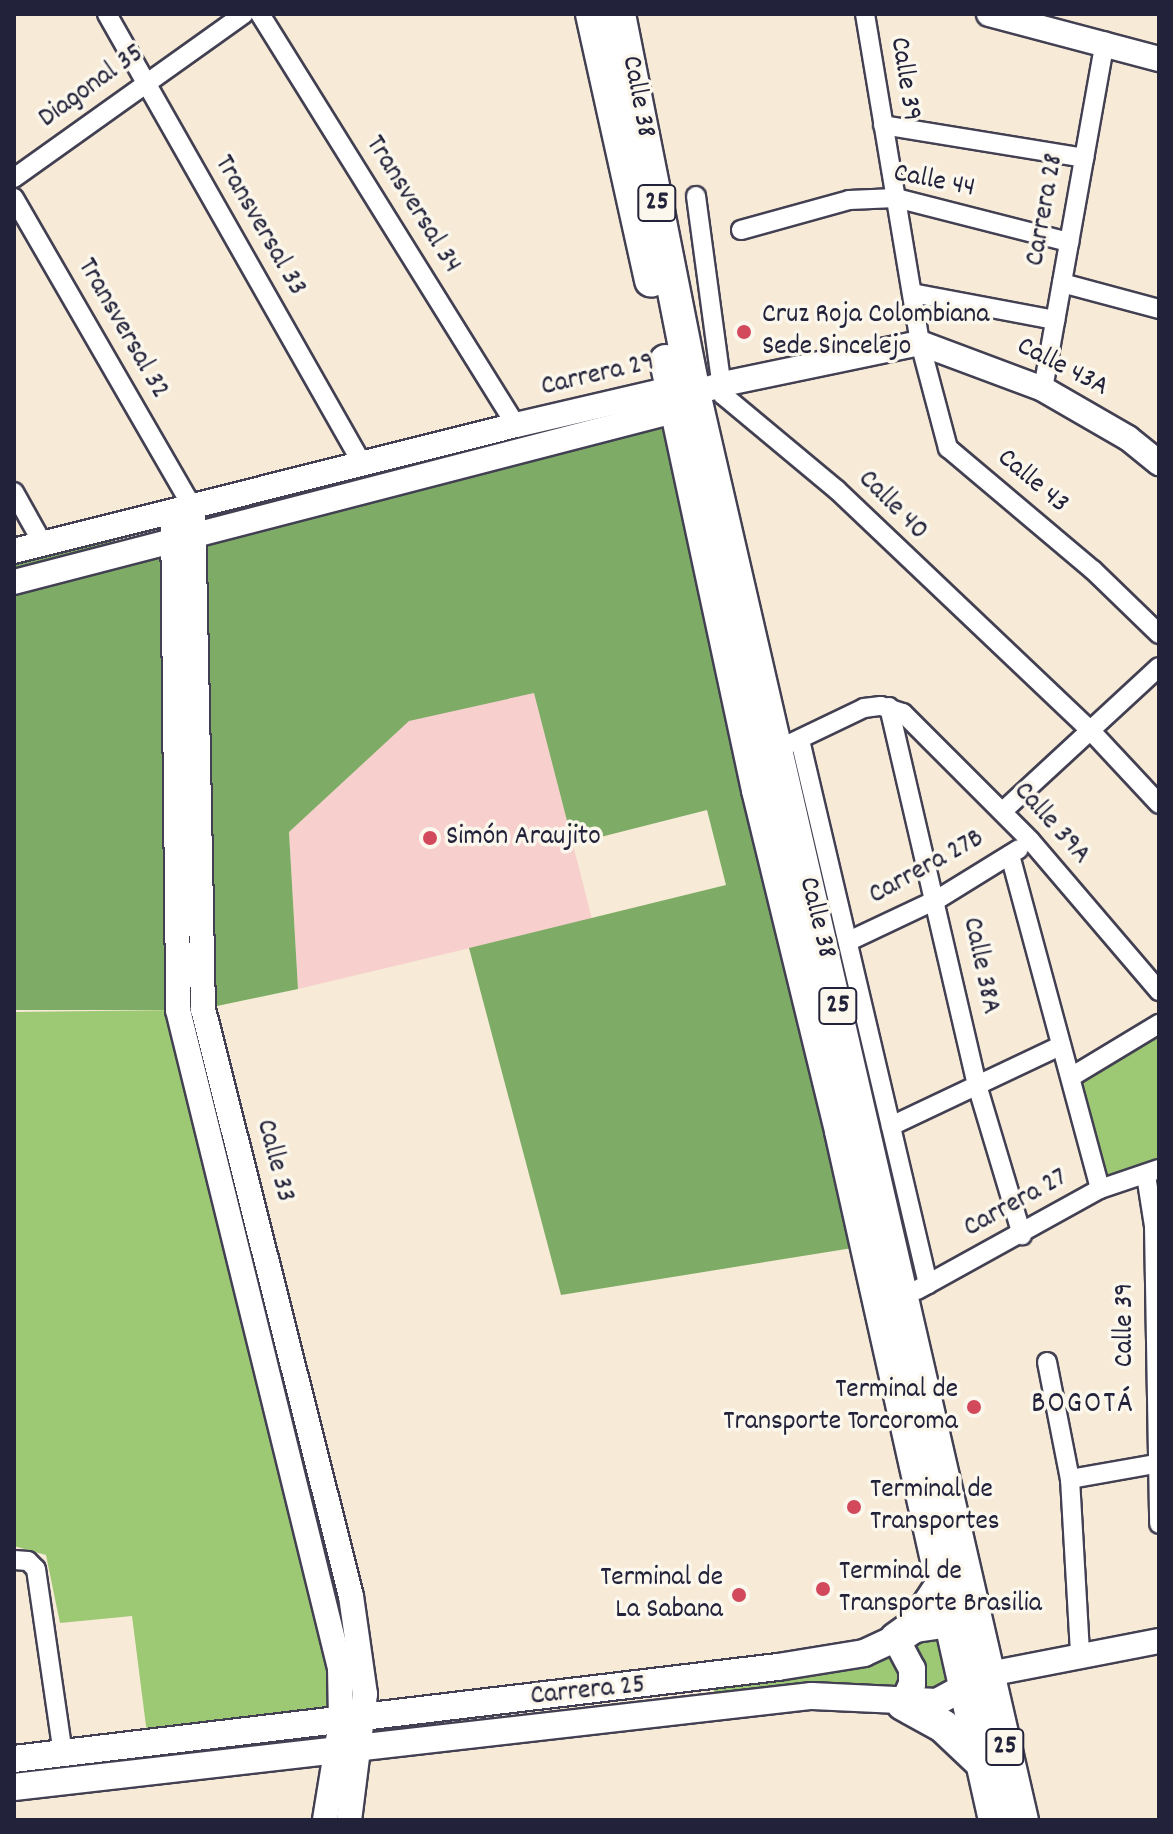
<!DOCTYPE html>
<meta charset="utf-8">
<style>
body{margin:0}
#map{position:relative;width:1173px;height:1834px;overflow:hidden;background:#f7ead6;font-family:Dekko,sans-serif}
div>[style]{position:absolute}
.built>*{inset:0;background:#f7d0ce}
.green>*{inset:0;background:#9dc874}
.forest>*{inset:0;background:#7eac66;transform-origin:0 0}
.roads{filter:drop-shadow(2px 0 #424052) drop-shadow(-2px 0 #424052) drop-shadow(0 2px #424052) drop-shadow(0 -2px #424052)}
.minor>*{height:18px;margin:-9px;padding:0 9px;transform-origin:9px;border-radius:9px;background:#fff}
.tertiary>*{height:24px;margin:-12px;padding:0 12px;transform-origin:12px;border-radius:12px;background:#fff}
.secondary>*{height:26px;margin:-13px;padding:0 13px;transform-origin:13px;border-radius:13px;background:#fff}
.trunk>*{height:32px;margin:-16px;padding:0 16px;transform-origin:16px;border-radius:16px;background:#fff}
.dots>*{width:22px;height:22px;translate:-50% -50%;box-sizing:border-box;border:4px solid #fbf7ec;border-radius:50%}
span{translate:-50% -50%;white-space:nowrap;text-align:center;line-height:1.15;-webkit-text-stroke:7px #fbf7ec;paint-order:stroke}
.shield-label span{padding:2px 6px;background:#fbf7ec;border:2px solid;border-radius:6px;-webkit-text-stroke-width:0}
.shield-label{font-size:26px;color:#22223b;font-weight:700}
.street-label{font-size:28px;color:#22223b}
.poi-label{font-size:28px;color:#22223b}
.left{translate:0 -50%;text-align:left}
.right{translate:-100% -50%;text-align:right}
.neighbourhood-label{font-size:30px;color:#22223b;letter-spacing:2px}
.frame{position:absolute;inset:0;border:16px solid #22223b;pointer-events:none}
</style>
<div id="map">
<div class="built">
<i style="clip-path:polygon(534px 692px,592px 919px,298px 989px,289px 832px,409px 720px)"></i>
</div>
<div class="green">
<i style="clip-path:polygon(178px 1010px,341px 1722px,154px 1744px,146px 1726px,132px 1616px,60px 1623px,46px 1555px,14px 1546px,14px 1012px)"></i>
<i style="clip-path:polygon(1159px 1024px,1159px 1169px,1100px 1189px,1071px 1077px)"></i>
<i style="clip-path:polygon(950px 1626px,966px 1696px,716px 1710px,712px 1674px)"></i>
</div>
<div class="forest">
<i style="clip-path:polygon(674px 411px,865px 1246px,561px 1295px,469px 948px,726px 885px,707px 810px,573px 844px,534px 693px,409px 721px,289px 832px,298px 989px,203px 1009px,195px 537px)"></i>
<i style="left:175px;top:541px;width:469px;height:166px;rotate:90deg"></i>
</div>
<div class="roads">
<div class="minor">
<i style="left:107px;top:14px;width:519px;rotate:60.42deg"></i>
<i style="left:260px;top:14px;width:484px;rotate:58.1deg"></i>
<i style="left:865px;top:14px;width:334px;rotate:80.5deg"></i>
<i style="left:920px;top:343px;width:109px;rotate:75.1deg"></i>
<i style="left:948px;top:448px;width:189px;rotate:40.1deg"></i>
<i style="left:1093px;top:570px;width:92px;rotate:44.1deg"></i>
<i style="left:883px;top:125px;width:204px;rotate:9.3deg"></i>
<i style="left:14px;top:178px;width:282px;rotate:-35.5deg"></i>
<i style="left:696px;top:196px;width:201px;rotate:82.3deg"></i>
<i style="left:723px;top:395px;width:148px;rotate:39.8deg"></i>
<i style="left:837px;top:490px;width:349px;rotate:43.5deg"></i>
<i style="left:1090px;top:730px;width:101px;rotate:47deg"></i>
<i style="left:14px;top:198px;width:358px;rotate:60deg"></i>
<i style="left:741px;top:230px;width:112px;rotate:-15.5deg"></i>
<i style="left:849px;top:200px;width:47px;rotate:-2.4deg"></i>
<i style="left:896px;top:198px;width:179px;rotate:14.3deg"></i>
<i style="left:1062px;top:283px;width:100px;rotate:15deg"></i>
<i style="left:912px;top:293px;width:146px;rotate:10.7deg"></i>
<i style="left:1043px;top:389px;width:353px;rotate:-79.9deg"></i>
<i style="left:14px;top:492px;width:57px;rotate:60.8deg"></i>
<i style="left:889px;top:707px;width:388px;rotate:76.9deg"></i>
<i style="left:977px;top:1085px;width:157px;rotate:73.3deg"></i>
<i style="left:800px;top:740px;width:559px;rotate:76.76deg"></i>
<i style="left:791px;top:743px;width:81px;rotate:-25.6deg"></i>
<i style="left:864px;top:708px;width:17px;rotate:-7deg"></i>
<i style="left:881px;top:706px;width:23px;rotate:18deg"></i>
<i style="left:903px;top:713px;width:180px;rotate:45deg"></i>
<i style="left:1030px;top:840px;width:199px;rotate:49.5deg"></i>
<i style="left:1003px;top:811px;width:212px;rotate:-42.7deg"></i>
<i style="left:1010px;top:855px;width:346px;rotate:74.9deg"></i>
<i style="left:849px;top:941px;width:98px;rotate:-25.3deg"></i>
<i style="left:938px;top:899px;width:95px;rotate:-31.7deg"></i>
<i style="left:1071px;top:1077px;width:103px;rotate:-31.1deg"></i>
<i style="left:891px;top:1126px;width:187px;rotate:-25.3deg"></i>
<i style="left:1146px;top:1175px;width:52px;rotate:81.1deg"></i>
<i style="left:1154px;top:1226px;width:298px;rotate:89deg"></i>
<i style="left:917px;top:1290px;width:209px;rotate:-28.9deg"></i>
<i style="left:1100px;top:1189px;width:62px;rotate:-18.7deg"></i>
<i style="left:1047px;top:1362px;width:119px;rotate:78.9deg"></i>
<i style="left:1070px;top:1479px;width:176px;rotate:86.7deg"></i>
<i style="left:1070px;top:1479px;width:86px;rotate:-10deg"></i>
<i style="left:14px;top:1560px;width:14px;rotate:4deg"></i>
<i style="left:28px;top:1561px;width:11px;rotate:45deg"></i>
<i style="left:36px;top:1569px;width:187px;rotate:81.7deg"></i>
</div>
<div class="tertiary">
<i style="left:989px;top:14px;width:176px;rotate:14.8deg"></i>
<i style="left:193px;top:508px;width:501px;rotate:88.86deg"></i>
<i style="left:203px;top:1009px;width:605px;rotate:75.85deg"></i>
<i style="left:351px;top:1596px;width:99px;rotate:81.9deg"></i>
<i style="left:365px;top:1694px;width:127px;rotate:97.2deg"></i>
<i style="left:173px;top:512px;width:498px;rotate:89.4deg"></i>
<i style="left:178px;top:1010px;width:678px;rotate:76.17deg"></i>
<i style="left:340px;top:1668px;width:54px;rotate:88.9deg"></i>
<i style="left:341px;top:1722px;width:99px;rotate:99.3deg"></i>
<i style="left:14px;top:551px;width:518px;rotate:-14.09deg"></i>
<i style="left:516px;top:425px;width:159px;rotate:-13.1deg"></i>
<i style="left:671px;top:389px;width:16px;rotate:11deg"></i>
<i style="left:14px;top:582px;width:682px;rotate:-14.53deg"></i>
<i style="left:674px;top:411px;width:27px;rotate:-42deg"></i>
<i style="left:694px;top:393px;width:30px;rotate:-17deg"></i>
<i style="left:723px;top:384px;width:201px;rotate:-11.8deg"></i>
<i style="left:920px;top:343px;width:131px;rotate:20.5deg"></i>
<i style="left:1043px;top:389px;width:98px;rotate:30deg"></i>
<i style="left:1128px;top:438px;width:40px;rotate:39deg"></i>
<i style="left:989px;top:1674px;width:173px;rotate:-11deg"></i>
</div>
<div class="secondary">
<i style="left:896px;top:1639px;width:34px;rotate:62deg"></i>
<i style="left:912px;top:1669px;width:15px;rotate:90deg"></i>
<i style="left:912px;top:1684px;width:22px;rotate:114deg"></i>
<i style="left:14px;top:1759px;width:770px;rotate:-6.87deg"></i>
<i style="left:778px;top:1667px;width:87px;rotate:-9.2deg"></i>
<i style="left:864px;top:1653px;width:57px;rotate:-24.8deg"></i>
<i style="left:916px;top:1629px;width:55px;rotate:-8.4deg"></i>
<i style="left:14px;top:1787px;width:803px;rotate:-6.51deg"></i>
<i style="left:812px;top:1696px;width:125px;rotate:2.7deg"></i>
<i style="left:937px;top:1702px;width:48px;rotate:-28.7deg"></i>
</div>
<div class="trunk">
<i style="left:592px;top:14px;width:273px;rotate:77.5deg"></i>
<i style="left:619px;top:14px;width:386px;rotate:78.8deg"></i>
<i style="left:694px;top:393px;width:1464px;rotate:77.06deg"></i>
<i style="left:666px;top:361px;width:439px;rotate:77.9deg"></i>
<i style="left:758px;top:790px;width:351px;rotate:76.3deg"></i>
<i style="left:841px;top:1131px;width:706px;rotate:77.4deg"></i>
<i style="left:896px;top:1639px;width:24px;rotate:-36deg"></i>
<i style="left:915px;top:1625px;width:47px;rotate:-56.3deg"></i>
<i style="left:903px;top:1704px;width:46px;rotate:28.8deg"></i>
<i style="left:943px;top:1726px;width:51px;rotate:43.4deg"></i>
</div>
</div>
<div class="dots">
<i style="left:744px;top:332px;background:#d1495b"></i>
<i style="left:430px;top:838px;background:#d1495b"></i>
<i style="left:974px;top:1407px;background:#d1495b"></i>
<i style="left:854px;top:1507px;background:#d1495b"></i>
<i style="left:823px;top:1589px;background:#d1495b"></i>
<i style="left:739px;top:1595px;background:#d1495b"></i>
</div>
<div class="shield-label">
<span style="left:657px;top:203px">25</span>
<span style="left:838px;top:1006px">25</span>
<span style="left:1005px;top:1747px">25</span>
</div>
<div class="street-label">
<span style="left:904px;top:79px;rotate:81deg">Calle 39</span>
<span style="left:92px;top:87px;rotate:-36deg">Diagonal 35</span>
<span style="left:637px;top:97px;rotate:79deg">Calle 38</span>
<span style="left:934px;top:182px;rotate:11deg">Calle 44</span>
<span style="left:412px;top:205px;rotate:58deg">Transversal 34</span>
<span style="left:1046px;top:210px;rotate:-80deg">Carrera 28</span>
<span style="left:259px;top:226px;rotate:60deg">Transversal 33</span>
<span style="left:122px;top:329px;rotate:60deg">Transversal 32</span>
<span style="left:1062px;top:368px;rotate:27deg">Calle 43A</span>
<span style="left:598px;top:376px;rotate:-13deg">Carrera 29</span>
<span style="left:1032px;top:482px;rotate:40deg">Calle 43</span>
<span style="left:892px;top:506px;rotate:45deg">Calle 40</span>
<span style="left:1051px;top:824px;rotate:48deg">Calle 39A</span>
<span style="left:927px;top:868px;rotate:-29deg">Carrera 27B</span>
<span style="left:816px;top:918px;rotate:76deg">Calle 38</span>
<span style="left:980px;top:966px;rotate:78deg">Calle 38A</span>
<span style="left:274px;top:1161px;rotate:75deg">Calle 33</span>
<span style="left:1016px;top:1204px;rotate:-29deg">Carrera 27</span>
<span style="left:1126px;top:1325px;rotate:-90deg">Calle 39</span>
<span style="left:588px;top:1692px;rotate:-6deg">Carrera 25</span>
</div>
<div class="poi-label">
<span class="left" style="left:762px;top:332px">Cruz Roja Colombiana<br>Sede Sincelejo</span>
<span class="left" style="left:446px;top:838px">Simón Araujito</span>
<span class="right" style="left:958px;top:1407px">Terminal de<br>Transporte Torcoroma</span>
<span class="left" style="left:870px;top:1507px">Terminal de<br>Transportes</span>
<span class="left" style="left:839px;top:1589px">Terminal de<br>Transporte Brasilia</span>
<span class="right" style="left:723px;top:1595px">Terminal de<br>La Sabana</span>
</div>
<div class="neighbourhood-label">
<span style="left:1083px;top:1406px">BOGOTÁ</span>
</div>
<div class="frame"></div>
</div>
